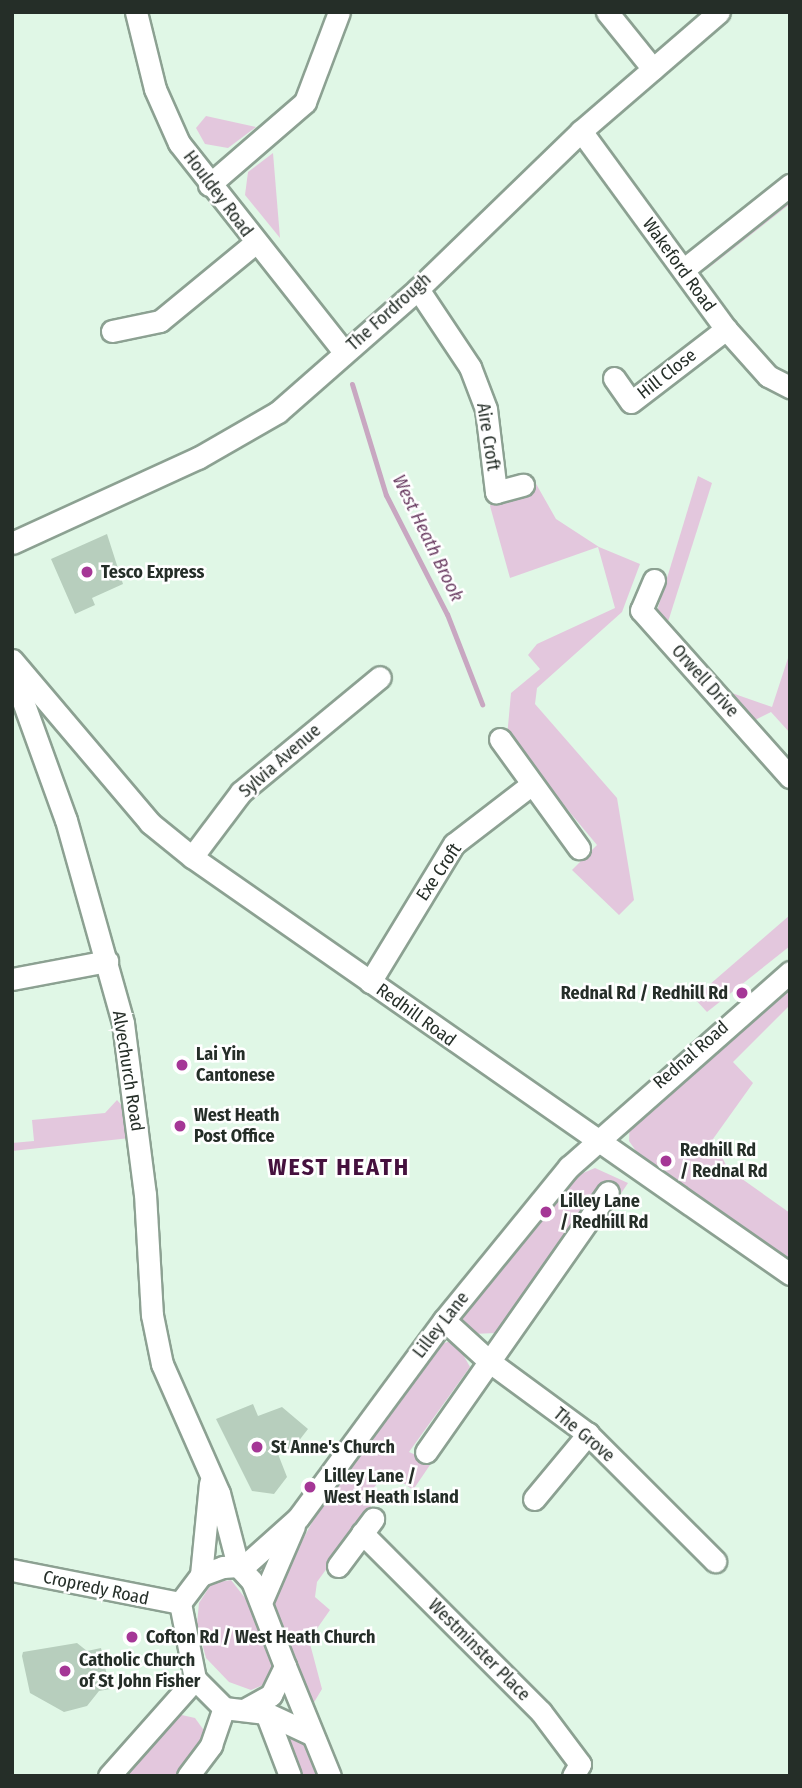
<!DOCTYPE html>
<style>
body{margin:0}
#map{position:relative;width:802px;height:1788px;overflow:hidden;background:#e0f7e6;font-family:"Fira Sans Condensed",sans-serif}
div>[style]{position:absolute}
.green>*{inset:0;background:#e3c7dd}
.stream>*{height:5px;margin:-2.5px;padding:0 2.5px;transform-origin:2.5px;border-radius:2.5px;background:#c8a7c1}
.building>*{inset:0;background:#b7cebd}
.roads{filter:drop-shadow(2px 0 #8ca192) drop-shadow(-2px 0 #8ca192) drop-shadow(0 2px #8ca192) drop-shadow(0 -2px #8ca192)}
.minor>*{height:21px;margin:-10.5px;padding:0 10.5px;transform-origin:10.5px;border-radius:10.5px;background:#fff}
.dots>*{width:19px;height:19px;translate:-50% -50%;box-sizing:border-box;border:4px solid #fff;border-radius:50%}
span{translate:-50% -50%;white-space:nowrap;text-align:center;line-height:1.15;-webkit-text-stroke:5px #fff;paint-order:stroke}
.street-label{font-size:18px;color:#252e28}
.poi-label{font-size:18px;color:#252e28;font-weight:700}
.left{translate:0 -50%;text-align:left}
.right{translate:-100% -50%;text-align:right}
.water-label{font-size:19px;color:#6b3e63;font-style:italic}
.district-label{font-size:24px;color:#45113e;font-weight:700;letter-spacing:2px}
.frame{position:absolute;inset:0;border:14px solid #252e28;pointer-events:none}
</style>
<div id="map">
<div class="green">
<i style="clip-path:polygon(206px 116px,256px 127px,228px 148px,205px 144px,196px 128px)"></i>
<i style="clip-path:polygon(273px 153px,280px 238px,245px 195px,248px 172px)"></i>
<i style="clip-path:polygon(790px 192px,790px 204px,706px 270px,698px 261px)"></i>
<i style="clip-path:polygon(698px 476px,712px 483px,667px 625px,657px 611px)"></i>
<i style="clip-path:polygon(535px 482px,556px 519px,599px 547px,640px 564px,622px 612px,537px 688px,535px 704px,617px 798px,634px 900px,619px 915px,572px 870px,597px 845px,507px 737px,511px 693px,540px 669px,528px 655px,537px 644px,615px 608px,598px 547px,510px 578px,490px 506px,496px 492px)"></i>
<i style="clip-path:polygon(790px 652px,790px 733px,771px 712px,755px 720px,729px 692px,772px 707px)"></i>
<i style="clip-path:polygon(790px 915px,790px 946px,707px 1012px,694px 998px)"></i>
<i style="clip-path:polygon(790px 984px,790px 1005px,733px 1062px,753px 1083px,713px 1139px,728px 1169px,790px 1213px,790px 1262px,641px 1158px,629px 1141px,630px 1119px)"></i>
<i style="clip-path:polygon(117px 1100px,125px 1109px,130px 1138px,12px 1151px,12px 1143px,34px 1141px,32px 1120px,105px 1113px)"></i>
<i style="clip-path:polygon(595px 1168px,628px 1183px,618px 1198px,604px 1187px,496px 1333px,472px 1334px,464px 1328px,461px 1312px,576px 1176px)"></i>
<i style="clip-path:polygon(455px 1340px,470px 1367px,409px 1452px,432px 1462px,413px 1490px,395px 1477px,388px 1483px,381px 1479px,367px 1496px,371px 1507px,317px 1582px,315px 1597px,330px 1610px,309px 1640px,322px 1689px,313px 1704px,272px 1597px,316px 1515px,433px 1355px,444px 1343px)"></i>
<i style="clip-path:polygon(231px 1580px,249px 1603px,273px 1670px,263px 1685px,251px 1690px,229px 1682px,206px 1658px,197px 1624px,199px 1603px,212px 1583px)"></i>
<i style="clip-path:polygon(173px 1713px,195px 1718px,208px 1736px,178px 1776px,120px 1776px)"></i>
<i style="clip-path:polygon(288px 1731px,314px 1750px,325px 1776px,300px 1776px,284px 1735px)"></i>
</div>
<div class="stream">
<i style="left:352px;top:384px;width:116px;rotate:73deg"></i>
<i style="left:386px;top:495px;width:134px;rotate:62.9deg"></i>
<i style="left:447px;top:614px;width:97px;rotate:68.7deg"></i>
</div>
<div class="building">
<i style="clip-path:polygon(107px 534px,123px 584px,92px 598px,95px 605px,75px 614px,51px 559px)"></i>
<i style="clip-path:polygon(253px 1404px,258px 1416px,282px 1407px,308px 1429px,294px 1447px,278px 1454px,287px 1477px,274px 1494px,252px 1491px,216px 1419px)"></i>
<i style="clip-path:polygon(77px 1643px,87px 1651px,101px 1648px,110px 1689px,99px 1691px,87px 1706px,64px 1712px,30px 1693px,22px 1656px,23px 1652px)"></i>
</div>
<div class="roads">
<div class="minor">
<i style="left:136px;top:12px;width:79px;rotate:76.1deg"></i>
<i style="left:155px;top:89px;width:59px;rotate:66deg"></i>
<i style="left:179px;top:143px;width:266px;rotate:51.7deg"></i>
<i style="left:607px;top:12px;width:73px;rotate:51.1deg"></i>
<i style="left:581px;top:131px;width:245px;rotate:53.8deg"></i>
<i style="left:726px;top:329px;width:63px;rotate:48.2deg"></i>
<i style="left:768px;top:376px;width:25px;rotate:27deg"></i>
<i style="left:209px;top:185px;width:127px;rotate:-40.8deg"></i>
<i style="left:305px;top:102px;width:96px;rotate:-69.3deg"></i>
<i style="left:683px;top:270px;width:137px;rotate:-38.5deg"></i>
<i style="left:418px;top:289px;width:94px;rotate:56.3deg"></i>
<i style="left:470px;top:367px;width:45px;rotate:69.1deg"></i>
<i style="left:486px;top:409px;width:84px;rotate:83.1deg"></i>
<i style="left:496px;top:492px;width:28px;rotate:-15deg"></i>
<i style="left:112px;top:331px;width:49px;rotate:-11.8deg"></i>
<i style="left:160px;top:321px;width:123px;rotate:-39.4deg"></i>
<i style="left:614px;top:378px;width:29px;rotate:55deg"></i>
<i style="left:631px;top:402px;width:120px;rotate:-37.5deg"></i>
<i style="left:12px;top:543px;width:205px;rotate:-24.6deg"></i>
<i style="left:198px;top:458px;width:92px;rotate:-29.9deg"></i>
<i style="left:278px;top:412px;width:186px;rotate:-41.3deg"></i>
<i style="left:418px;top:289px;width:227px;rotate:-44.1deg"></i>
<i style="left:581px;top:131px;width:182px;rotate:-40.8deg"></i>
<i style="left:654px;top:580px;width:33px;rotate:113deg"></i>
<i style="left:641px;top:610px;width:224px;rotate:48.3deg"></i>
<i style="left:12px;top:660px;width:214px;rotate:49.7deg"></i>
<i style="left:150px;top:823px;width:54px;rotate:39deg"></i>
<i style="left:192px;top:857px;width:729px;rotate:34.89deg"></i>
<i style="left:12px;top:671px;width:158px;rotate:70.1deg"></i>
<i style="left:66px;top:820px;width:211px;rotate:74.3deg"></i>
<i style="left:123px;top:1023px;width:172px;rotate:82.7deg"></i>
<i style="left:145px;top:1194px;width:121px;rotate:86.7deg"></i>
<i style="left:152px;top:1315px;width:50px;rotate:78.5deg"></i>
<i style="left:162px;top:1364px;width:141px;rotate:66.2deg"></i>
<i style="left:219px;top:1493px;width:75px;rotate:75.4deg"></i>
<i style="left:500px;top:739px;width:135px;rotate:54.1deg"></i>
<i style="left:192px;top:857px;width:81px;rotate:-53deg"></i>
<i style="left:241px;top:792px;width:180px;rotate:-39.6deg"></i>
<i style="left:12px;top:979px;width:97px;rotate:-10.7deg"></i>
<i style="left:370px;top:982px;width:162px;rotate:-58.7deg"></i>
<i style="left:454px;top:844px;width:98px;rotate:-37.6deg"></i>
<i style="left:444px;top:1320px;width:62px;rotate:42.4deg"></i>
<i style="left:490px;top:1362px;width:122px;rotate:36.3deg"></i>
<i style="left:588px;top:1434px;width:180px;rotate:45deg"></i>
<i style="left:426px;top:1452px;width:317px;rotate:-55deg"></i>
<i style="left:534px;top:1499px;width:85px;rotate:-50.3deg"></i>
<i style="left:362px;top:1533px;width:253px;rotate:45deg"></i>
<i style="left:541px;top:1712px;width:65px;rotate:53.1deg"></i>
<i style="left:580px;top:1764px;width:14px;rotate:120deg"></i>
<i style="left:338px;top:1566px;width:59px;rotate:-53.3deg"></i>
<i style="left:242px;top:1568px;width:75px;rotate:-41.8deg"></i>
<i style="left:298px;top:1518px;width:246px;rotate:-53.6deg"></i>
<i style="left:444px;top:1320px;width:198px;rotate:-50.8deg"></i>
<i style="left:569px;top:1167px;width:295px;rotate:-41.4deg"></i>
<i style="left:12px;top:1570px;width:171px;rotate:11.1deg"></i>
<i style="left:201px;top:1575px;width:92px;rotate:-84.4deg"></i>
<i style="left:262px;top:1600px;width:81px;rotate:-66.6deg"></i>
<i style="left:285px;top:1666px;width:119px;rotate:67.8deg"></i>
<i style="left:244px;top:1710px;width:31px;rotate:-29deg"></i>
<i style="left:271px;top:1695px;width:32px;rotate:-64deg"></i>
<i style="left:285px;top:1666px;width:91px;rotate:-111.2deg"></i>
<i style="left:252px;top:1581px;width:21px;rotate:-133deg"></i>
<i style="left:238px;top:1566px;width:15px;rotate:176deg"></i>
<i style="left:223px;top:1567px;width:23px;rotate:160deg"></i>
<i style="left:201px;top:1575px;width:35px;rotate:127deg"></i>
<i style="left:180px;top:1603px;width:77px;rotate:78.8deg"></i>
<i style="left:195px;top:1679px;width:41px;rotate:45deg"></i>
<i style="left:224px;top:1708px;width:42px;rotate:6.8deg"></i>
<i style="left:266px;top:1713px;width:50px;rotate:25deg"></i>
<i style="left:266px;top:1713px;width:67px;rotate:69.1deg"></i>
<i style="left:109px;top:1776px;width:130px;rotate:-48.4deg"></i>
<i style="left:188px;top:1776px;width:39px;rotate:-53deg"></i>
<i style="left:211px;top:1745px;width:39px;rotate:-71deg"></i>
</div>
</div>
<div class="dots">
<i style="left:87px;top:572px;background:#a53796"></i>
<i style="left:742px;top:993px;background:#a53796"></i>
<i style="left:182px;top:1065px;background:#a53796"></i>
<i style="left:180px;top:1126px;background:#a53796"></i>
<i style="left:666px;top:1161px;background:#a53796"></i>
<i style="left:546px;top:1212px;background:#a53796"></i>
<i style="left:257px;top:1447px;background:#a53796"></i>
<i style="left:310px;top:1487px;background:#a53796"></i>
<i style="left:132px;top:1637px;background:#a53796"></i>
<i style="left:65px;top:1671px;background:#a53796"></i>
</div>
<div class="street-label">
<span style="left:218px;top:194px;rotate:53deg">Houldey Road</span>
<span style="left:679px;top:265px;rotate:54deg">Wakeford Road</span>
<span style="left:389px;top:312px;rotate:-42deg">The Fordrough</span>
<span style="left:667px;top:374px;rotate:-38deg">Hill Close</span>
<span style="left:488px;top:437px;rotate:81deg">Aire Croft</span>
<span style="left:705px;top:681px;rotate:48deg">Orwell Drive</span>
<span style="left:280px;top:761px;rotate:-41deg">Sylvia Avenue</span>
<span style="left:439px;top:872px;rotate:-56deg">Exe Croft</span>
<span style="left:416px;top:1015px;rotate:36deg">Redhill Road</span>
<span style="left:691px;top:1055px;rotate:-41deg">Rednal Road</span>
<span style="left:128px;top:1071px;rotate:81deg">Alvechurch Road</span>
<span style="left:441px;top:1325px;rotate:-52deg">Lilley Lane</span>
<span style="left:584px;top:1435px;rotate:40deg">The Grove</span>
<span style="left:96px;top:1588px;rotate:12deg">Cropredy Road</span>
<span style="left:479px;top:1650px;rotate:45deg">Westminster Place</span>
</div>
<div class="poi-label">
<span class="left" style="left:101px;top:572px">Tesco Express</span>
<span class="right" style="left:728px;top:993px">Rednal Rd / Redhill Rd</span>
<span class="left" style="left:196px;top:1065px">Lai Yin<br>Cantonese</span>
<span class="left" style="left:194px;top:1126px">West Heath<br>Post Office</span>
<span class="left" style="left:680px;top:1161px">Redhill Rd<br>/ Rednal Rd</span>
<span class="left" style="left:560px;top:1212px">Lilley Lane<br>/ Redhill Rd</span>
<span class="left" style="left:271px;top:1447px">St Anne's Church</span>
<span class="left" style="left:324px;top:1487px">Lilley Lane /<br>West Heath Island</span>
<span class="left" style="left:146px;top:1637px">Cofton Rd / West Heath Church</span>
<span class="left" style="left:79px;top:1671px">Catholic Church<br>of St John Fisher</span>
</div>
<div class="water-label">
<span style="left:428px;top:538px;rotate:64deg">West Heath Brook</span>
</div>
<div class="district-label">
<span style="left:339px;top:1168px">WEST HEATH</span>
</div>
<div class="frame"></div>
</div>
